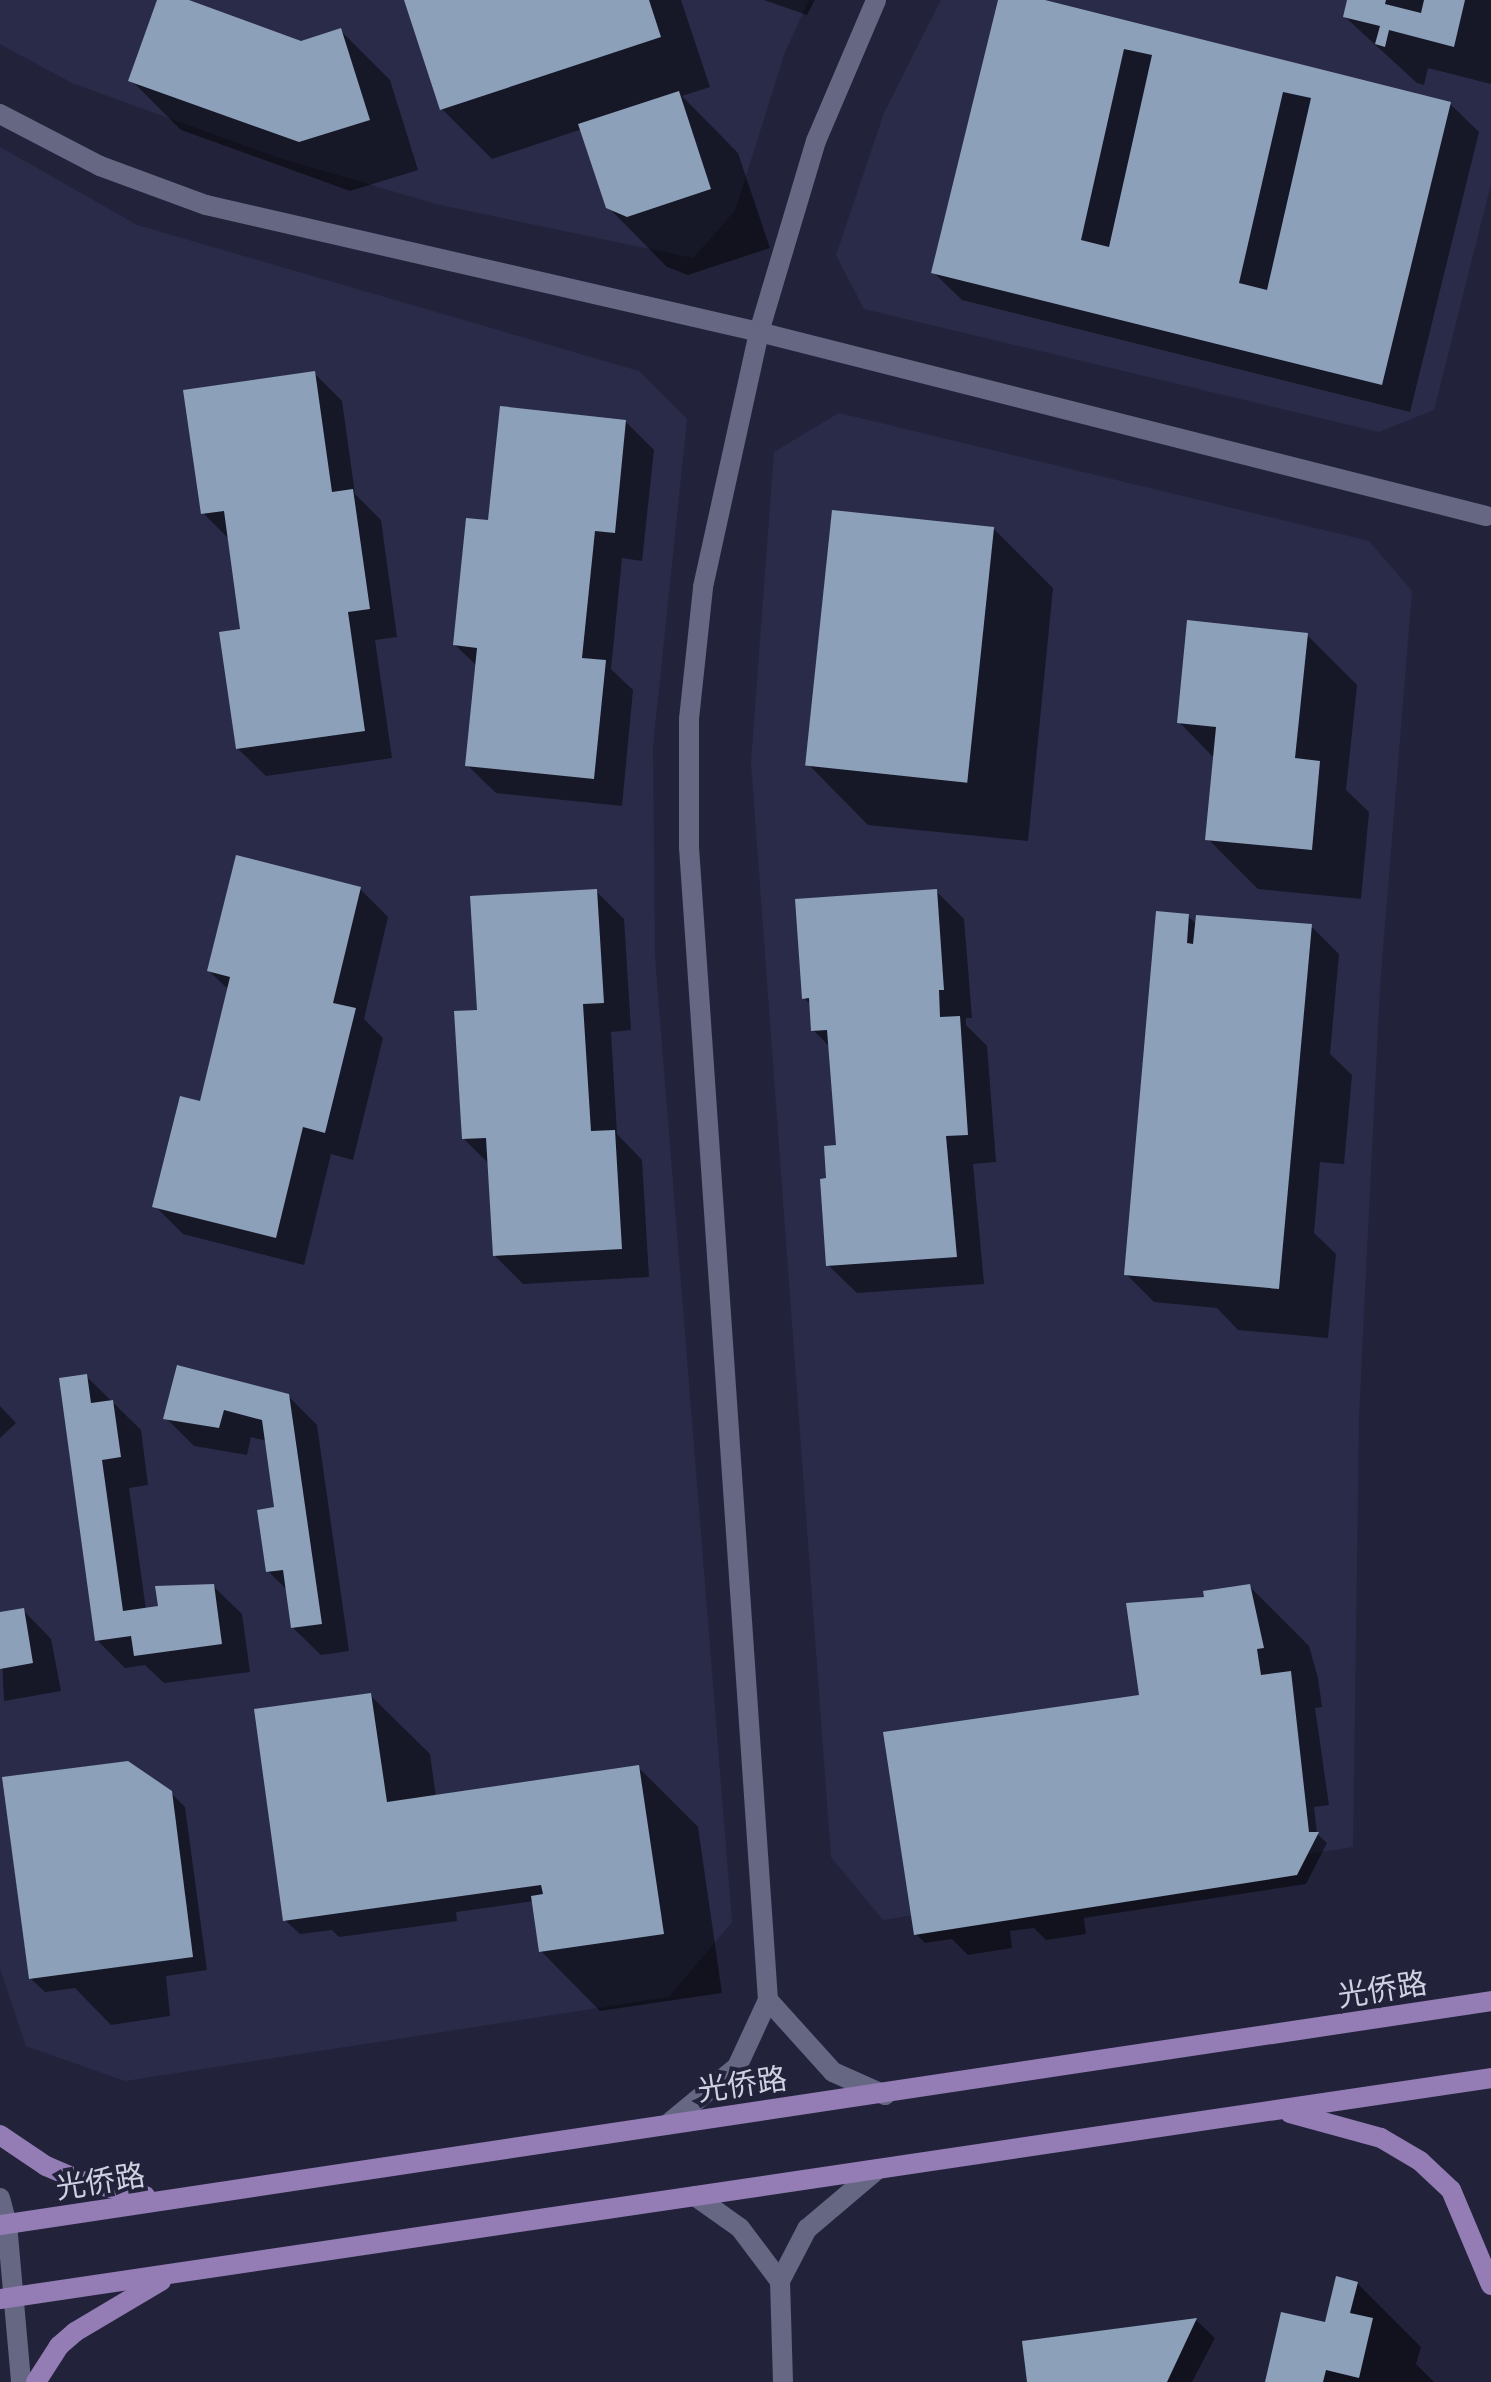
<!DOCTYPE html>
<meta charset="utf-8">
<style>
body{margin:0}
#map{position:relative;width:1491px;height:2382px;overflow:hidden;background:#22233b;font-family:"Exo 2","Noto Sans SC",sans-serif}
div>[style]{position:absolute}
.built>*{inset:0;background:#2a2b49}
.shadow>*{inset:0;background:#0007}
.building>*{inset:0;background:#8ca0b9;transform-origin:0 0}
.minor>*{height:20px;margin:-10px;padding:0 10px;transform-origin:10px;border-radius:10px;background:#656783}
.tertiary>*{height:20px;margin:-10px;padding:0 10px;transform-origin:10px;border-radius:10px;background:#656783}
.primary>*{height:20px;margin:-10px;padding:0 10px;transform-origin:10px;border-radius:10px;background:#947db5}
span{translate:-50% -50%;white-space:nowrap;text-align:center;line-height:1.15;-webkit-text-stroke:8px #22233b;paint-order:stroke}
.street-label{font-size:30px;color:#cfd1e1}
</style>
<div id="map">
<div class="built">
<i style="clip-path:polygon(0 0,809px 0,785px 52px,735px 211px,693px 258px,436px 204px,276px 157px,72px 83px,0 44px)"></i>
<i style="clip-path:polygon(941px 0,1491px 0,1491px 184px,1434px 410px,1379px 432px,864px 309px,836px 255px,884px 113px)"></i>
<i style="clip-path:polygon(0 147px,137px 225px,639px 371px,687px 419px,653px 747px,655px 958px,732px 1922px,669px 1997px,125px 2081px,26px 2046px,0 1968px)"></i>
<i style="clip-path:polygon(839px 413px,1369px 541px,1412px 591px,1380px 986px,1359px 1415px,1353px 1847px,883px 1920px,831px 1857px,751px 762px,774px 452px)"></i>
</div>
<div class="shadow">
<i style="clip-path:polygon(159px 0,183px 0,301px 43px,340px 30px,390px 80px,418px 170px,350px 191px,181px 130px,131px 80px)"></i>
<i style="clip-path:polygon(406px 0,681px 0,710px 87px,682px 96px,738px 153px,770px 248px,688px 275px,667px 267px,607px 206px,582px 129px,492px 159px,442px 109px)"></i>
<i style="clip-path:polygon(764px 0,815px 0,807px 15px)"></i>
<i style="clip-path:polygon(1000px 0,1037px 0,1450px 104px,1479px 132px,1410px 412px,962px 300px,933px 272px)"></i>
<i style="clip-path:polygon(1349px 0,1491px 0,1491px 84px,1428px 68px,1424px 85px,1417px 83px,1345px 17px)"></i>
<i style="clip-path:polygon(314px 373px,342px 401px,355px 494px,381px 520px,397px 637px,375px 640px,392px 758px,266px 776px,237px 748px,243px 631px,230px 540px,203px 513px)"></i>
<i style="clip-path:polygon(625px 421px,654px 450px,642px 561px,622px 558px,611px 669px,633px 690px,622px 806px,496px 793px,467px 765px,477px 666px,455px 645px,490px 522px)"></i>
<i style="clip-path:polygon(993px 528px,1053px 588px,1028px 841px,868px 825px,809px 765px)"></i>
<i style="clip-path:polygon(1307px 635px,1357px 685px,1346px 790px,1369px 812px,1361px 899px,1258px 889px,1208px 839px,1215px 759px,1179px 722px)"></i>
<i style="clip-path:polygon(360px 889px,388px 917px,364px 1019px,383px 1038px,353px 1160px,331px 1154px,304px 1265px,183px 1234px,155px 1206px,201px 1103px,229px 990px,209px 971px)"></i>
<i style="clip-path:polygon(596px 891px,624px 919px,631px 1030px,611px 1032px,617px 1134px,642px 1160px,649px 1277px,523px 1284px,495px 1256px,489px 1164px,464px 1139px)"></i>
<i style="clip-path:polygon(936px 891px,964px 919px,972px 1018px,966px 1018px,966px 1025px,987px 1046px,996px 1162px,973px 1164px,984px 1284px,857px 1293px,828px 1265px,828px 1180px,838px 1147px,831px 1048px,813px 1030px,811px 1005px,804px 998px)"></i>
<i style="clip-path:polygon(1188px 916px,1197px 925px,1311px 926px,1339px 954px,1330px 1054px,1352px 1075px,1344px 1164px,1320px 1162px,1314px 1233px,1336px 1254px,1328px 1338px,1238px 1330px,1217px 1308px,1154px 1302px,1126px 1274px)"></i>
<i style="clip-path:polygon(86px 1376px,141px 1430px,148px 1485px,129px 1488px,146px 1610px,213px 1586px,242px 1614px,250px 1672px,164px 1683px,145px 1665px,125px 1668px,97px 1640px)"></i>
<i style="clip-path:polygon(288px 1396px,317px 1425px,349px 1651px,321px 1655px,292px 1627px,288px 1591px,268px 1571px,276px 1509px,267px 1441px,251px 1437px,247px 1455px,194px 1446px,166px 1418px)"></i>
<i style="clip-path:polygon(0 1406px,16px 1423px,0 1438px)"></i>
<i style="clip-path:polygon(1249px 1586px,1309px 1646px,1318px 1678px,1322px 1707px,1315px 1708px,1329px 1805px,1314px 1807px,1317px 1834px,1327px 1843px,1306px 1884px,1084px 1918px,1086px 1934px,1046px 1940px,1034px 1928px,1010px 1931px,1012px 1948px,968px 1955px,952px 1939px,925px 1943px,916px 1934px,1138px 1697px,1206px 1599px)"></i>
<i style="clip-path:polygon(23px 1610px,51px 1639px,61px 1691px,4px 1701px,0 1614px)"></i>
<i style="clip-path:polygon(370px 1695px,430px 1754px,436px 1798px,638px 1767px,698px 1827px,722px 1993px,600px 2011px,541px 1951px,534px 1901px,456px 1912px,457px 1921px,339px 1937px,332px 1930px,300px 1934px,285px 1920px)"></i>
<i style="clip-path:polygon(170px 1792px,185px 1807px,207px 1970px,166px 1976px,170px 2016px,111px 2025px,75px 1988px,45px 1992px,30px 1978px)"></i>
<i style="clip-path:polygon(1357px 2283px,1421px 2347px,1416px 2364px,1434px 2382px,1267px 2382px,1327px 2325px)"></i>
<i style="clip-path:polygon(1196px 2320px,1215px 2338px,1192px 2382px,1029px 2382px,1025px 2343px)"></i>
</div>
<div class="building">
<i style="clip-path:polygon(157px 0,189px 0,301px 41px,341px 28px,370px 120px,299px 142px,128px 81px)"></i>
<i style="clip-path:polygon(404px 0,649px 0,661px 37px,440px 110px)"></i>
<i style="clip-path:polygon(evenodd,998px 0,1045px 0,1451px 102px,1382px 385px,931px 273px,998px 0,1124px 49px,1152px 55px,1109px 247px,1081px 240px,1124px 49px,998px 0,1283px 92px,1311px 98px,1267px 290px,1239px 283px,1283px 92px)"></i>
<i style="clip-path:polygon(1347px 0,1386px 0,1385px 4px,1421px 13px,1424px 0,1465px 0,1454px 47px,1389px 30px,1385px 47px,1375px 44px,1380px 26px,1343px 17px)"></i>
<i style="clip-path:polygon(679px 91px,711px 189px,627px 217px,606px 208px,578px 124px)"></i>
<i style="clip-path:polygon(315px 371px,332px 492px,353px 489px,370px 609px,348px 612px,365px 731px,236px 749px,219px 632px,240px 629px,224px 511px,201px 514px,183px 390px)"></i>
<i style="clip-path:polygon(500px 406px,626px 420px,615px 533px,595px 531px,582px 658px,606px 660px,594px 779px,465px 766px,477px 648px,453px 645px,466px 518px,488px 520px)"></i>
<i style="left:832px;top:510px;width:163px;height:257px;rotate:6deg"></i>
<i style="clip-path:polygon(1187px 620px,1308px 633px,1295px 758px,1320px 761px,1312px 850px,1205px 840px,1216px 727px,1177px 723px)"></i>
<i style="clip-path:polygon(236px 855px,361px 887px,333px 1003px,356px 1008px,325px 1133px,303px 1127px,276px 1238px,152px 1207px,180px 1096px,200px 1101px,230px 977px,207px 971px)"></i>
<i style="clip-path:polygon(597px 889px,604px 1003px,583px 1004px,591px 1131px,615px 1130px,622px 1249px,493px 1256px,486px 1138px,462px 1139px,454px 1011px,477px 1010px,470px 896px)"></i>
<i style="clip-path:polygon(937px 889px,944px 990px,939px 990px,940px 1017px,960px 1016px,968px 1135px,946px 1136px,957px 1257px,826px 1266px,820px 1179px,826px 1178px,824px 1146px,836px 1145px,827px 1030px,811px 1031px,809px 998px,802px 999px,795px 899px)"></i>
<i style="clip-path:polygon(1156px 911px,1189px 914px,1187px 943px,1193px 944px,1196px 915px,1312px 924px,1279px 1289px,1124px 1275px)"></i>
<i style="clip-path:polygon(177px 1365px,289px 1394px,322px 1624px,291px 1628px,283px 1570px,266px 1572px,257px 1510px,274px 1507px,262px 1420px,224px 1410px,219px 1428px,163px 1419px)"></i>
<i style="clip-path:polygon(87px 1374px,91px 1403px,113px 1400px,121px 1457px,102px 1460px,123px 1611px,158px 1606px,155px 1586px,214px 1584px,222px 1644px,134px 1656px,131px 1636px,95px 1641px,59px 1378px)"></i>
<i style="clip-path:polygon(1250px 1584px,1264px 1648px,1257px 1649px,1261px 1675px,1291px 1671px,1309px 1832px,1319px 1832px,1297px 1875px,914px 1935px,883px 1732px,1139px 1695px,1126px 1603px,1204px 1597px,1203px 1591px)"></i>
<i style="clip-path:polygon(24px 1608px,33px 1663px,0 1669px,0 1612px)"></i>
<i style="clip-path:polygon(371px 1693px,387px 1802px,639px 1765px,664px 1934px,539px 1952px,531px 1896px,543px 1894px,541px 1885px,283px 1921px,254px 1709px)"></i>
<i style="clip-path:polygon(128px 1761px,172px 1791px,193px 1957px,29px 1979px,2px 1777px)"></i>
<i style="clip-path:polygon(1336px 2276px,1358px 2282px,1350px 2313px,1373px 2318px,1359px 2378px,1326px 2370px,1323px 2382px,1265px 2382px,1281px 2312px,1325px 2322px)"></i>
<i style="clip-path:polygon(1197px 2318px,1167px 2382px,1027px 2382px,1022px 2341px)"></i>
</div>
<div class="minor">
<i style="left:768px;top:2000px;width:97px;rotate:47.9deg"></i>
<i style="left:833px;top:2072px;width:57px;rotate:23.9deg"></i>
<i style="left:669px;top:2123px;width:88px;rotate:-39.5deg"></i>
<i style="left:737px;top:2067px;width:74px;rotate:-65.2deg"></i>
<i style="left:768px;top:2000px;width:1156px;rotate:-93.92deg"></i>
<i style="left:689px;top:847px;width:128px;rotate:-90deg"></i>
<i style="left:689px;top:719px;width:133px;rotate:-83.9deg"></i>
<i style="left:703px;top:587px;width:261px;rotate:-77.6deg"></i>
<i style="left:759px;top:332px;width:199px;rotate:-73.4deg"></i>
<i style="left:816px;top:141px;width:153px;rotate:-66.9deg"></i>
<i style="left:695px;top:2196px;width:55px;rotate:35.4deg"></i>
<i style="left:740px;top:2228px;width:66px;rotate:53deg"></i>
<i style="left:780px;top:2281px;width:59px;rotate:-62.6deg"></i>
<i style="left:807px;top:2229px;width:93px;rotate:-40.2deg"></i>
<i style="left:780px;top:2281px;width:101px;rotate:88.3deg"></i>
</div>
<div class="tertiary">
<i style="left:0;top:114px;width:113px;rotate:27.5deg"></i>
<i style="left:100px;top:166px;width:113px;rotate:20.2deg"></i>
<i style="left:206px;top:205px;width:567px;rotate:12.93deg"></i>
<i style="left:759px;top:332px;width:750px;rotate:14.2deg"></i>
<i style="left:0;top:2198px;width:27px;rotate:75deg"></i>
<i style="left:7px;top:2224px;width:159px;rotate:84.9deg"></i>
</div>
<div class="primary">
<i style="left:1290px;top:2113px;width:94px;rotate:15.4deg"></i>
<i style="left:1381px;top:2138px;width:45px;rotate:30.5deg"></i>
<i style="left:1420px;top:2161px;width:42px;rotate:43.1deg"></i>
<i style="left:1451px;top:2190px;width:103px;rotate:67.2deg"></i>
<i style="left:0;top:2135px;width:55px;rotate:34deg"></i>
<i style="left:46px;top:2166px;width:39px;rotate:23deg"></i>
<i style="left:82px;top:2181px;width:65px;rotate:13.4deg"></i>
<i style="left:0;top:2225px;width:1508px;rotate:-8.54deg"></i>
<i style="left:0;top:2299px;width:1507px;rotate:-8.43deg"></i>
<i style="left:36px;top:2382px;width:43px;rotate:-57.4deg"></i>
<i style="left:59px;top:2346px;width:21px;rotate:-41deg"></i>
<i style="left:75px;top:2332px;width:100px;rotate:-30.7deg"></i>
</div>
<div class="street-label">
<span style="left:1382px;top:1988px;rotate:-9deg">光侨路</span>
<span style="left:742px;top:2083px;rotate:-8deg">光侨路</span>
<span style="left:100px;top:2180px;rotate:-9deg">光侨路</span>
</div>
</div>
